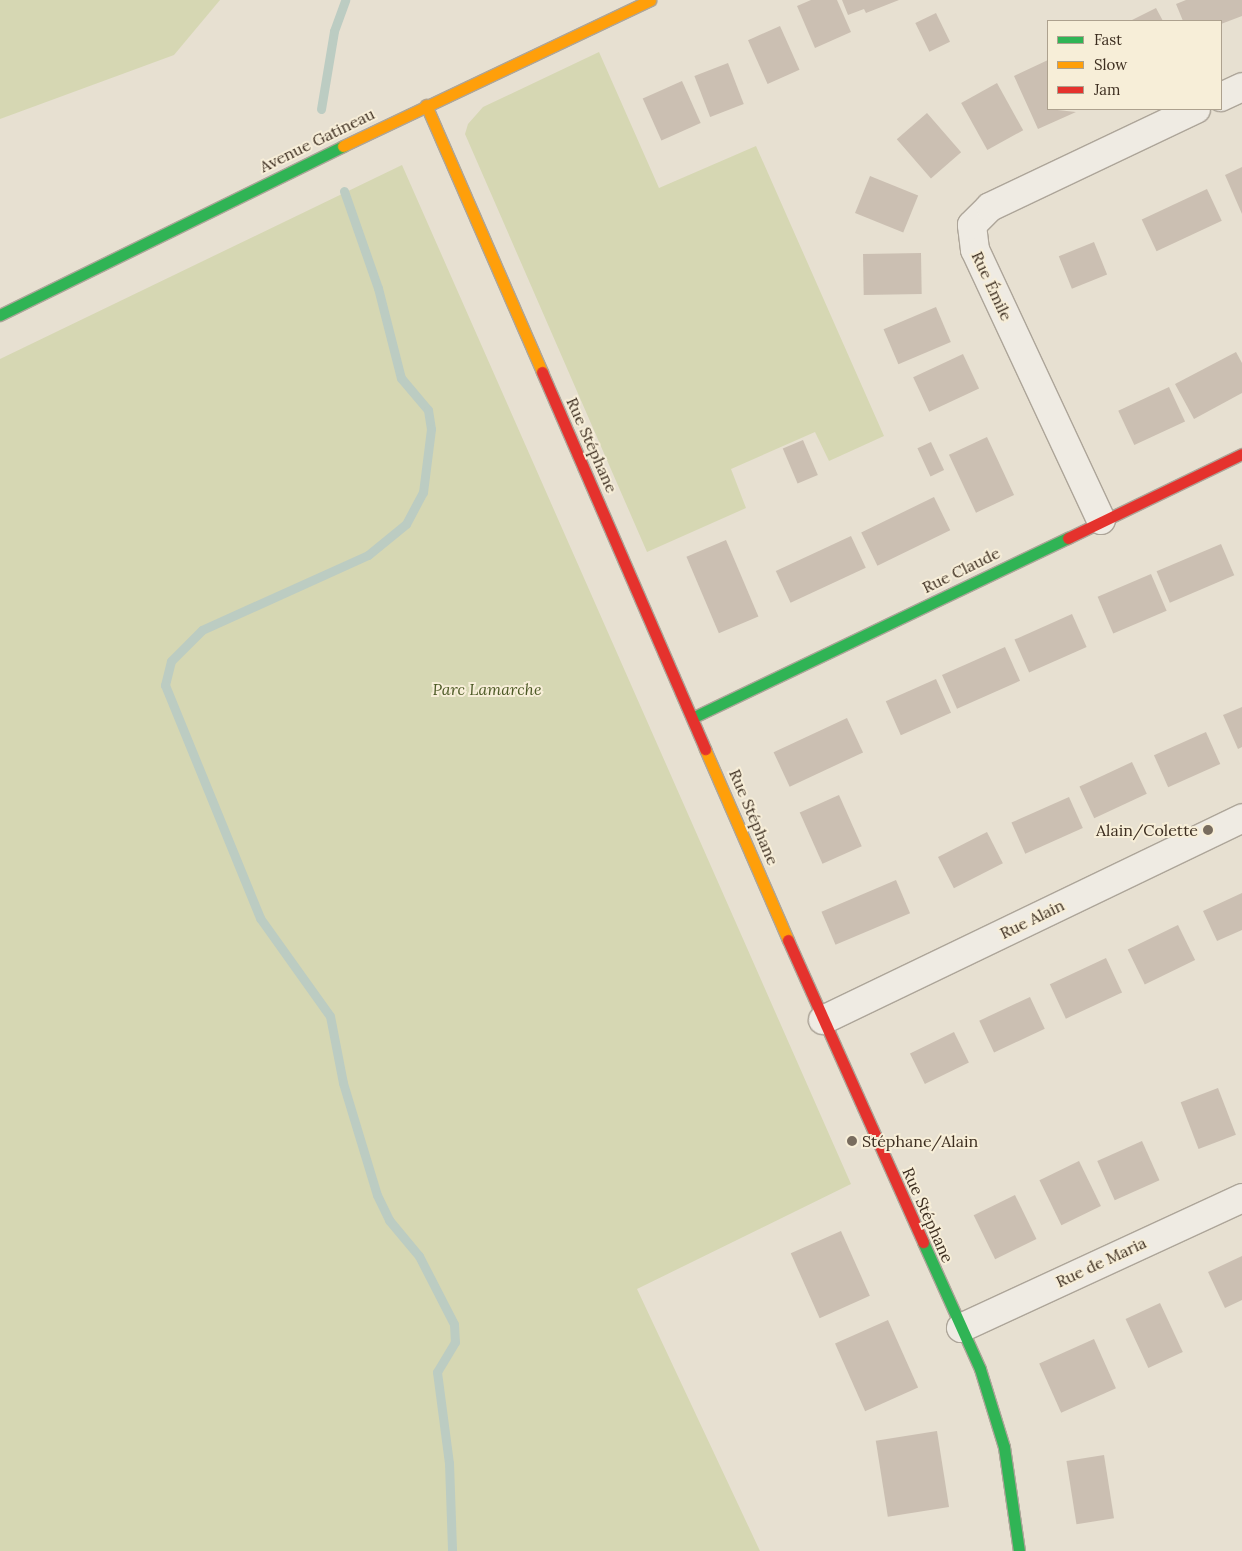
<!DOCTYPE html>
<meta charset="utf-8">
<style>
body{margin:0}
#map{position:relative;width:1242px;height:1551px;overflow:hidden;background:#e7e0d1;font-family:Lora,serif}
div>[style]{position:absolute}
.green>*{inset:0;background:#d6d7b3}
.stream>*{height:9px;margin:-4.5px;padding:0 4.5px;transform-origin:4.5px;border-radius:4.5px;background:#bcccc2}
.building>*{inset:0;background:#cbbfb2;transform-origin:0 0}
.roads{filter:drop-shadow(1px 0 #ada599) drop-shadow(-1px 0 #ada599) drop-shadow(0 1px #ada599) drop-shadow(0 -1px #ada599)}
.street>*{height:28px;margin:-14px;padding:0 14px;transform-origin:14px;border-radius:14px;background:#efebe3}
.fast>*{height:11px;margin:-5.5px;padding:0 5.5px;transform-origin:5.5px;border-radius:5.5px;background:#30b455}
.slow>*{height:11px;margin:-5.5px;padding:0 5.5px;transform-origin:5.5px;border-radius:5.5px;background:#ff9f0a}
.jam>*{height:11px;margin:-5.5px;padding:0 5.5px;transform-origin:5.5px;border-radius:5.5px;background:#e5322d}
.dots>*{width:14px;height:14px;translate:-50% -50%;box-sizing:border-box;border:2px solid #f7eed8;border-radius:50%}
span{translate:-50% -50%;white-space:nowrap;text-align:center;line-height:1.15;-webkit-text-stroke:4px #f7eed8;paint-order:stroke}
.street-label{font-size:16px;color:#3d2e20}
.park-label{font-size:16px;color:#4d5a26;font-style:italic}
.poi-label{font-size:16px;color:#3d2e20}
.right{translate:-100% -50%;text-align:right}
.left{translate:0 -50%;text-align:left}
.legend{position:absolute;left:1047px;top:20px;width:175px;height:90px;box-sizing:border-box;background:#f7eed8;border:1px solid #ada18e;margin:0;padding:6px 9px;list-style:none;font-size:15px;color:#3d2e20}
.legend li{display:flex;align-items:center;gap:10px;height:25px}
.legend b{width:25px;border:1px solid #ada18e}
</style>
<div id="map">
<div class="green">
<i style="clip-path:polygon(0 0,220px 0,174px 55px,0 119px)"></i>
<i style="clip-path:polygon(599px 52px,659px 188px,756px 146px,884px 436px,829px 461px,815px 432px,731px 469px,746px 508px,647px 552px,465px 134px,468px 124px,483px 107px)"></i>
<i style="clip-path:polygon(402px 165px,851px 1184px,637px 1289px,760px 1551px,0 1551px,0 359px)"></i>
</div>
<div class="stream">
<i style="left:321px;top:109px;width:79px;rotate:-80.5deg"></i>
<i style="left:334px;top:31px;width:33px;rotate:-70deg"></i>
<i style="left:344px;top:191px;width:103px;rotate:70.7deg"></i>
<i style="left:378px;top:288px;width:93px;rotate:75.7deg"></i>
<i style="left:401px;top:378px;width:42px;rotate:49.8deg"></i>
<i style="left:428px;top:410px;width:19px;rotate:81deg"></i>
<i style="left:431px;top:429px;width:64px;rotate:97.2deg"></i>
<i style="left:423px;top:492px;width:36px;rotate:118deg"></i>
<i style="left:406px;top:524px;width:49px;rotate:140.8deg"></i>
<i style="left:368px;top:555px;width:182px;rotate:155.7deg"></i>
<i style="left:202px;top:630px;width:44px;rotate:135deg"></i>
<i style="left:171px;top:661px;width:25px;rotate:104deg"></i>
<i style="left:165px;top:685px;width:252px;rotate:67.8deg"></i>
<i style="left:260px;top:918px;width:120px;rotate:54.5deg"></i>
<i style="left:330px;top:1016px;width:68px;rotate:79deg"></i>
<i style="left:343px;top:1083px;width:117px;rotate:73.1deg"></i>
<i style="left:377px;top:1195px;width:28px;rotate:64deg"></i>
<i style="left:389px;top:1220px;width:47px;rotate:50.2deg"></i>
<i style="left:419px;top:1256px;width:76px;rotate:62.8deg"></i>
<i style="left:454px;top:1324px;width:18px;rotate:87deg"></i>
<i style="left:455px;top:1342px;width:35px;rotate:121deg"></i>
<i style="left:437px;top:1372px;width:92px;rotate:82.5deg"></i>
<i style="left:449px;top:1463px;width:88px;rotate:88deg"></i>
</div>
<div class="building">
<i style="clip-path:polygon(811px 0,837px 0,851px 32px,815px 48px,797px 6px)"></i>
<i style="clip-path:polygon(842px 0,899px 0,866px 13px,864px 9px,848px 15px)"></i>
<i style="clip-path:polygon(1186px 0,1242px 0,1242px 16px,1221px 24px,1221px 21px,1183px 21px,1176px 4px)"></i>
<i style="clip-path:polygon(1156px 8px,1163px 21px,1130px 21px)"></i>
<i style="left:936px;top:13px;width:32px;height:23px;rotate:64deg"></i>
<i style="left:780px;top:26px;width:48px;height:35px;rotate:66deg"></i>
<i style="clip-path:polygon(1048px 60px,1048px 109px,1076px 112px,1038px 129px,1014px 76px)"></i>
<i style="left:728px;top:63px;width:44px;height:36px;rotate:69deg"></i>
<i style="left:682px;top:81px;width:46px;height:43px;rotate:66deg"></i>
<i style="left:997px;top:83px;width:54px;height:41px;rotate:61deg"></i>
<i style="left:927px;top:113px;width:52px;height:40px;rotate:49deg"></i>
<i style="clip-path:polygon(1242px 167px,1242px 214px,1225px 175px)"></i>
<i style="left:870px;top:176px;width:52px;height:40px;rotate:22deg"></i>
<i style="left:1207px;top:189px;width:35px;height:72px;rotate:65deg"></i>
<i style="left:1094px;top:242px;width:35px;height:38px;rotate:68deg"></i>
<i style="left:921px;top:253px;width:41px;height:58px;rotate:89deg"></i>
<i style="left:936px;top:307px;width:38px;height:57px;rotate:67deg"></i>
<i style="clip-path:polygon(1236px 352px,1242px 363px,1242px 393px,1194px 419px,1175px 384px)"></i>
<i style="left:963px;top:354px;width:38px;height:55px;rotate:65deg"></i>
<i style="left:1169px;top:387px;width:38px;height:56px;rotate:65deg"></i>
<i style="left:987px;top:437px;width:64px;height:42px;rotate:65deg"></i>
<i style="left:803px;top:440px;width:38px;height:22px;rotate:67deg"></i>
<i style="left:931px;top:442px;width:31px;height:15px;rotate:65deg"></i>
<i style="left:934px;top:497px;width:37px;height:81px;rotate:64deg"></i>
<i style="left:851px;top:536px;width:35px;height:83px;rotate:65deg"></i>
<i style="left:726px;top:540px;width:83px;height:43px;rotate:67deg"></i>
<i style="left:1221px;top:544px;width:34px;height:70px;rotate:67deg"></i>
<i style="left:1151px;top:574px;width:40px;height:58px;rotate:67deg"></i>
<i style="left:1072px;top:614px;width:36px;height:63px;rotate:66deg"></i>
<i style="left:1005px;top:647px;width:37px;height:69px;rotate:66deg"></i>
<i style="left:936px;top:679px;width:37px;height:55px;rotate:66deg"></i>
<i style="clip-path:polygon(1242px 707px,1242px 747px,1238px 749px,1223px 715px)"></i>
<i style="left:847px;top:718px;width:38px;height:81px;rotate:65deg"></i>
<i style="left:1206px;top:732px;width:35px;height:57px;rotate:66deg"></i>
<i style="left:1132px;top:762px;width:35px;height:58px;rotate:65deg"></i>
<i style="left:839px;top:795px;width:56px;height:43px;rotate:66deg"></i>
<i style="left:1069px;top:797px;width:34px;height:63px;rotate:66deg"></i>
<i style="left:987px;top:832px;width:35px;height:55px;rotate:63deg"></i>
<i style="left:896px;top:880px;width:36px;height:81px;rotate:67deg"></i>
<i style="clip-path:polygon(1242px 893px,1242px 930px,1217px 941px,1203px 911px)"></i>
<i style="left:1178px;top:925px;width:39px;height:56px;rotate:64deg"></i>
<i style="left:1106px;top:958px;width:38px;height:62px;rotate:65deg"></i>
<i style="left:1030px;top:997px;width:35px;height:56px;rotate:65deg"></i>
<i style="left:954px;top:1032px;width:34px;height:49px;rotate:64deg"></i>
<i style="left:1218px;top:1088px;width:50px;height:40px;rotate:69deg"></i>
<i style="left:1142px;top:1141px;width:43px;height:49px;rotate:66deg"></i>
<i style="left:1079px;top:1161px;width:50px;height:44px;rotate:64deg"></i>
<i style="left:1015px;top:1195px;width:49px;height:46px;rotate:64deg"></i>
<i style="left:841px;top:1231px;width:71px;height:55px;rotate:66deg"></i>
<i style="clip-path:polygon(1242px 1256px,1242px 1300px,1225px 1308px,1208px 1272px)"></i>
<i style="left:1160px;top:1303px;width:54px;height:38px;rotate:65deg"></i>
<i style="left:888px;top:1320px;width:74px;height:58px;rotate:66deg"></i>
<i style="left:1094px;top:1339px;width:54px;height:60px;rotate:66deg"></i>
<i style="left:937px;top:1431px;width:77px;height:62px;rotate:81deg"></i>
<i style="left:1104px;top:1455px;width:64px;height:38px;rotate:81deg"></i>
</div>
<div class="roads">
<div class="street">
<i style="left:1221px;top:97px;width:23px;rotate:-25deg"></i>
<i style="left:1101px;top:520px;width:298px;rotate:-115deg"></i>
<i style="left:975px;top:250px;width:25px;rotate:-97deg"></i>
<i style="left:972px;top:225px;width:25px;rotate:-45deg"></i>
<i style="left:990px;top:207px;width:228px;rotate:-25.4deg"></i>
<i style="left:823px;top:1020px;width:465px;rotate:-25.7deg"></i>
<i style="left:961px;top:1328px;width:310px;rotate:-24.8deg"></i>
</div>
<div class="fast">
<i style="left:0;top:315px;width:382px;rotate:-26.2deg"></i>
<i style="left:694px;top:717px;width:415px;rotate:-25.6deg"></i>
<i style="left:923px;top:1242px;width:139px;rotate:65.8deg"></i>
<i style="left:980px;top:1369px;width:82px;rotate:72.9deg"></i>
<i style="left:1004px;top:1447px;width:105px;rotate:81.8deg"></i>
</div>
<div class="slow">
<i style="left:426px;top:105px;width:291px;rotate:66.5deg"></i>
<i style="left:343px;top:146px;width:340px;rotate:-25.4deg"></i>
<i style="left:705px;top:749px;width:208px;rotate:66.5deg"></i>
</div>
<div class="jam">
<i style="left:542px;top:372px;width:411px;rotate:66.6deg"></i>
<i style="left:1068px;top:538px;width:193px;rotate:-25.8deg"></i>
<i style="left:788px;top:940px;width:331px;rotate:65.9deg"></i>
</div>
</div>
<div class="dots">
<i style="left:1208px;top:830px;background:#786c5e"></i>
<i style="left:852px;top:1141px;background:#786c5e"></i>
</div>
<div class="street-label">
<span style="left:317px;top:140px;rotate:-26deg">Avenue Gatineau</span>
<span style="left:992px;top:286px;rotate:65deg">Rue Émile</span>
<span style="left:592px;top:445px;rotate:66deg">Rue Stéphane</span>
<span style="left:961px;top:570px;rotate:-26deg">Rue Claude</span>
<span style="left:754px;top:817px;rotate:67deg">Rue Stéphane</span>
<span style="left:1032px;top:919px;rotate:-26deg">Rue Alain</span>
<span style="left:928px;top:1215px;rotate:66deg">Rue Stéphane</span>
<span style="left:1101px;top:1262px;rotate:-25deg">Rue de Maria</span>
</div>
<div class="park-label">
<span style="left:487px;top:689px">Parc Lamarche</span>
</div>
<div class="poi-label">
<span class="right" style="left:1198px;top:830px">Alain/Colette</span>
<span class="left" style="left:862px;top:1141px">Stéphane/Alain</span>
</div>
<ul class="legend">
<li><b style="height:6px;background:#30b455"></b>Fast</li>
<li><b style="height:6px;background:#ff9f0a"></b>Slow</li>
<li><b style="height:6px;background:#e5322d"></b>Jam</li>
</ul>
</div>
